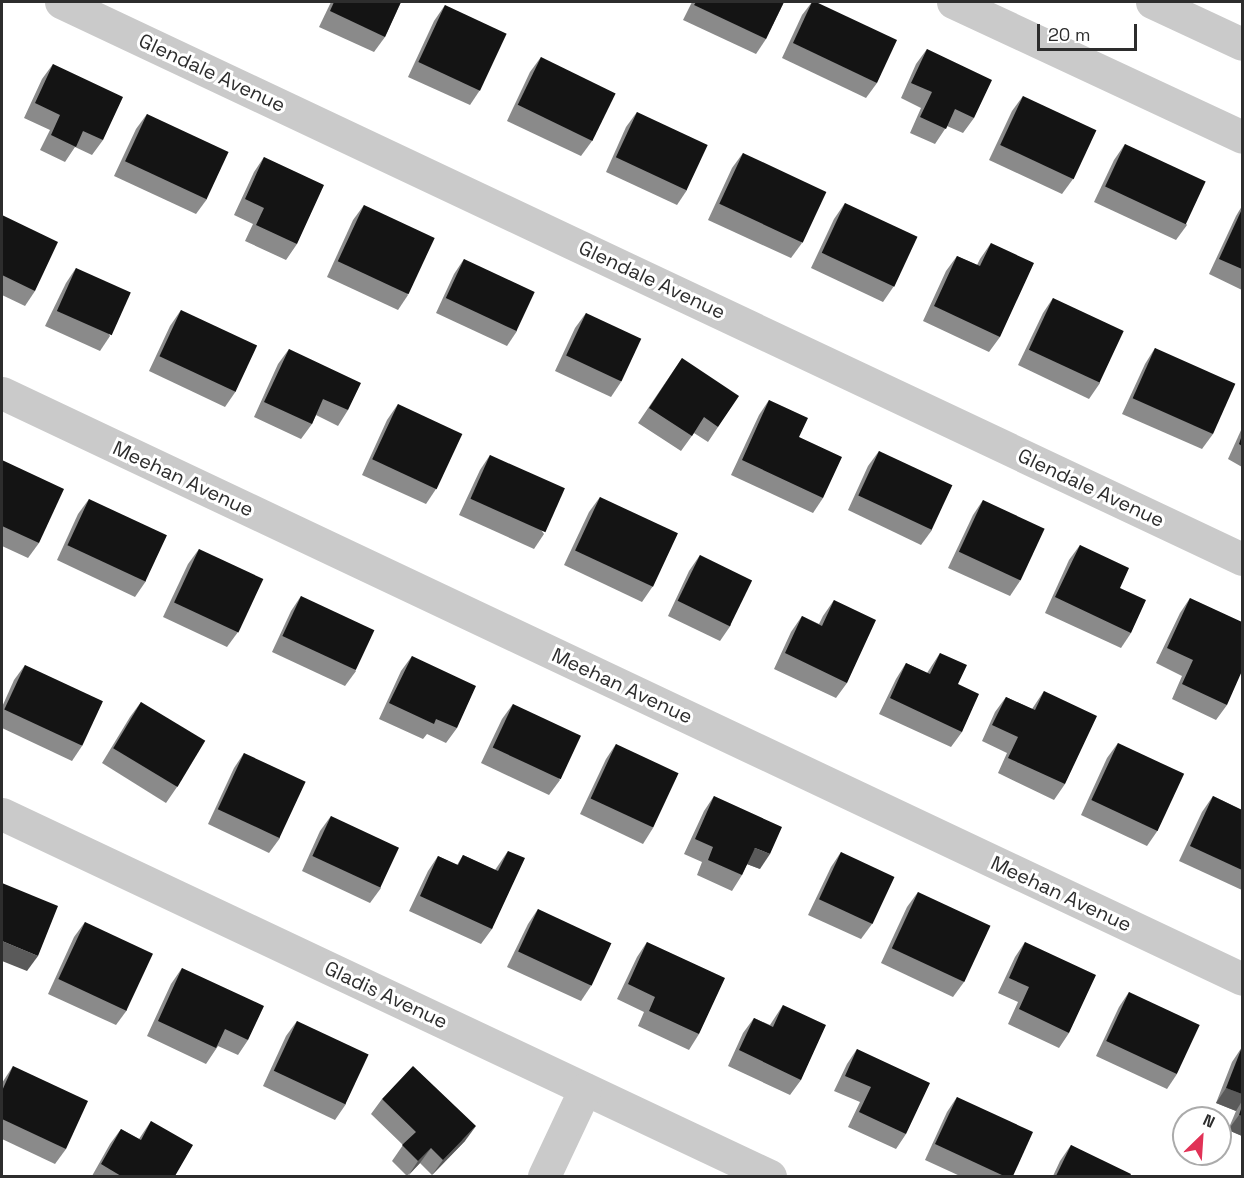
<!DOCTYPE html>
<style>
body{margin:0}
#map{position:relative;width:1244px;height:1178px;overflow:hidden;background:#fff;font-family:"Space Grotesk",sans-serif}
div>[style]{position:absolute}
.minor>*{height:33px;margin:-16.5px;padding:0 16.5px;transform-origin:16.5px;border-radius:16.5px;background:#cacaca}
.wall>*{inset:0;background:#8a8a8a}
.shaded-wall>*{inset:0;background:#5a5a5a}
.building>*{inset:0;background:#141414;transform-origin:0 0}
span{translate:-50% -50%;white-space:nowrap;text-align:center;line-height:1.15;-webkit-text-stroke:6px #fff;paint-order:stroke}
.street-label{font-size:20px;color:#2d2d2d}
.frame{position:absolute;inset:0;border:3px solid #2d2d2d;pointer-events:none}
.north{position:absolute;left:1172px;top:1106px;width:60px;height:60px;box-sizing:border-box;background:#fff;border:2px solid #ababab;border-radius:50%;rotate:25deg;font-size:16px;font-weight:700;line-height:24px;text-align:center;color:#2d2d2d}
.north::after{content:'';display:block;margin:auto;width:21px;height:27px;background:#e13256;clip-path:polygon(50% 0,100% 100%,50% 72%,0 100%)}
.scale{position:absolute;left:1037px;top:24px;width:100px;height:27px;box-sizing:border-box;border:3px solid #2d2d2d;border-top:0;padding-left:8px;font-size:18px;line-height:21px;white-space:nowrap;color:#2d2d2d;-webkit-text-stroke:4px #fff;paint-order:stroke}
</style>
<div id="map">
<div class="minor">
<i style="left:61px;top:2px;width:1306px;rotate:25.25deg"></i>
<i style="left:953px;top:2px;width:319px;rotate:25deg"></i>
<i style="left:1152px;top:2px;width:99px;rotate:25deg"></i>
<i style="left:2px;top:393px;width:1371px;rotate:25.29deg"></i>
<i style="left:2px;top:814px;width:849px;rotate:25.24deg"></i>
<i style="left:544px;top:1176px;width:96px;rotate:-64.8deg"></i>
</div>
<div class="wall">
<i style="clip-path:polygon(331px 2px,401px 2px,385px 37px,374px 52px,319px 27px)"></i>
<i style="clip-path:polygon(692px 2px,784px 2px,766px 39px,756px 54px,683px 20px)"></i>
<i style="clip-path:polygon(812px 2px,877px 83px,866px 98px,782px 58px,802px 15px)"></i>
<i style="clip-path:polygon(445px 5px,480px 90px,470px 105px,408px 77px,434px 21px)"></i>
<i style="clip-path:polygon(927px 49px,974px 118px,963px 133px,947px 126px,935px 144px,910px 133px,921px 108px,901px 98px,916px 64px)"></i>
<i style="clip-path:polygon(541px 57px,592px 141px,581px 156px,507px 121px,530px 72px)"></i>
<i style="clip-path:polygon(53px 64px,103px 140px,92px 155px,75px 147px,65px 162px,40px 150px,50px 130px,24px 118px,42px 79px)"></i>
<i style="clip-path:polygon(1023px 96px,1073px 179px,1062px 194px,989px 160px,1012px 111px)"></i>
<i style="clip-path:polygon(637px 112px,687px 190px,677px 205px,606px 172px,626px 127px)"></i>
<i style="clip-path:polygon(147px 114px,207px 199px,196px 214px,114px 176px,136px 129px)"></i>
<i style="clip-path:polygon(1125px 144px,1187px 225px,1176px 240px,1094px 202px,1114px 160px)"></i>
<i style="clip-path:polygon(743px 153px,802px 243px,791px 258px,708px 220px,732px 168px)"></i>
<i style="clip-path:polygon(264px 157px,297px 244px,286px 260px,245px 241px,253px 224px,234px 215px,254px 172px)"></i>
<i style="clip-path:polygon(845px 203px,894px 286px,883px 302px,811px 268px,834px 219px)"></i>
<i style="clip-path:polygon(364px 205px,408px 295px,398px 310px,327px 277px,353px 220px)"></i>
<i style="clip-path:polygon(1242px 206px,1242px 290px,1209px 274px,1236px 216px)"></i>
<i style="clip-path:polygon(2px 215px,35px 291px,25px 306px,2px 295px)"></i>
<i style="clip-path:polygon(991px 243px,1000px 337px,989px 352px,923px 321px,946px 271px,957px 256px,977px 265px,980px 259px)"></i>
<i style="clip-path:polygon(464px 259px,517px 331px,507px 346px,436px 313px,454px 274px)"></i>
<i style="clip-path:polygon(76px 268px,110px 336px,100px 351px,45px 326px,66px 283px)"></i>
<i style="clip-path:polygon(1053px 298px,1100px 383px,1089px 399px,1018px 365px,1043px 313px)"></i>
<i style="clip-path:polygon(181px 310px,236px 391px,225px 407px,149px 371px,170px 326px)"></i>
<i style="clip-path:polygon(586px 313px,621px 382px,611px 397px,555px 371px,575px 328px)"></i>
<i style="clip-path:polygon(1155px 348px,1213px 434px,1202px 449px,1122px 414px,1145px 364px)"></i>
<i style="clip-path:polygon(289px 349px,348px 410px,338px 426px,316px 415px,312px 424px,301px 439px,254px 417px,278px 364px)"></i>
<i style="clip-path:polygon(682px 358px,718px 427px,708px 442px,694px 433px,681px 451px,638px 423px)"></i>
<i style="clip-path:polygon(769px 400px,799px 437px,823px 498px,813px 513px,731px 475px,759px 415px)"></i>
<i style="clip-path:polygon(398px 404px,436px 489px,426px 504px,362px 475px,387px 420px)"></i>
<i style="clip-path:polygon(1242px 428px,1242px 467px,1228px 459px)"></i>
<i style="clip-path:polygon(879px 451px,932px 530px,921px 545px,848px 510px,868px 466px)"></i>
<i style="clip-path:polygon(490px 455px,544px 534px,534px 549px,459px 515px,480px 470px)"></i>
<i style="clip-path:polygon(2px 460px,39px 543px,28px 558px,2px 546px)"></i>
<i style="clip-path:polygon(600px 497px,653px 586px,642px 602px,564px 565px,589px 512px)"></i>
<i style="clip-path:polygon(89px 499px,146px 581px,135px 597px,57px 560px,78px 514px)"></i>
<i style="clip-path:polygon(983px 500px,1020px 581px,1010px 596px,948px 568px,973px 515px)"></i>
<i style="clip-path:polygon(1080px 545px,1120px 588px,1131px 633px,1121px 648px,1045px 613px,1069px 560px)"></i>
<i style="clip-path:polygon(199px 549px,238px 632px,227px 647px,163px 617px,188px 564px)"></i>
<i style="clip-path:polygon(700px 555px,731px 625px,720px 641px,668px 616px,689px 571px)"></i>
<i style="clip-path:polygon(301px 596px,356px 671px,345px 686px,272px 652px,291px 611px)"></i>
<i style="clip-path:polygon(1190px 598px,1227px 705px,1216px 720px,1172px 699px,1182px 676px,1156px 663px,1180px 613px)"></i>
<i style="clip-path:polygon(834px 600px,847px 683px,836px 698px,774px 669px,791px 632px,802px 616px,819px 624px,823px 616px)"></i>
<i style="clip-path:polygon(940px 653px,958px 684px,962px 732px,951px 747px,879px 714px,896px 679px,906px 663px,927px 673px)"></i>
<i style="clip-path:polygon(412px 656px,457px 728px,446px 743px,427px 734px,423px 739px,379px 719px,401px 671px)"></i>
<i style="clip-path:polygon(25px 665px,82px 746px,72px 761px,2px 728px,2px 707px,14px 680px)"></i>
<i style="clip-path:polygon(1044px 691px,1065px 784px,1054px 800px,998px 773px,1007px 753px,982px 741px,995px 712px,1006px 697px,1032px 709px)"></i>
<i style="clip-path:polygon(141px 702px,177px 787px,166px 803px,102px 763px,130px 717px)"></i>
<i style="clip-path:polygon(513px 704px,560px 780px,549px 795px,481px 763px,502px 719px)"></i>
<i style="clip-path:polygon(1118px 743px,1158px 830px,1147px 846px,1081px 815px,1107px 758px)"></i>
<i style="clip-path:polygon(616px 744px,653px 828px,643px 844px,580px 814px,606px 759px)"></i>
<i style="clip-path:polygon(244px 753px,280px 838px,269px 853px,208px 824px,234px 768px)"></i>
<i style="clip-path:polygon(714px 796px,760px 869px,747px 864px,742px 875px,732px 891px,697px 875px,702px 862px,684px 854px,704px 811px)"></i>
<i style="clip-path:polygon(1213px 796px,1242px 810px,1242px 890px,1179px 861px,1202px 812px)"></i>
<i style="clip-path:polygon(331px 816px,381px 888px,370px 903px,302px 871px,320px 831px)"></i>
<i style="clip-path:polygon(508px 851px,492px 929px,481px 944px,409px 911px,428px 871px,438px 856px,457px 865px,463px 855px,495px 870px)"></i>
<i style="clip-path:polygon(841px 852px,872px 924px,861px 939px,808px 915px,831px 867px)"></i>
<i style="clip-path:polygon(918px 892px,964px 982px,953px 997px,881px 963px,907px 907px)"></i>
<i style="clip-path:polygon(538px 909px,591px 986px,581px 1001px,507px 967px,528px 924px)"></i>
<i style="clip-path:polygon(85px 922px,127px 1010px,116px 1025px,48px 994px,74px 937px)"></i>
<i style="clip-path:polygon(647px 942px,699px 1034px,689px 1050px,638px 1026px,644px 1012px,617px 999px,637px 957px)"></i>
<i style="clip-path:polygon(1025px 942px,1069px 1033px,1059px 1048px,1008px 1024px,1018px 1002px,998px 993px,1015px 957px)"></i>
<i style="clip-path:polygon(182px 968px,248px 1040px,238px 1055px,218px 1046px,206px 1064px,147px 1036px,171px 984px)"></i>
<i style="clip-path:polygon(1129px 992px,1177px 1074px,1167px 1089px,1096px 1056px,1119px 1007px)"></i>
<i style="clip-path:polygon(783px 1005px,801px 1080px,790px 1095px,728px 1066px,743px 1033px,754px 1018px,770px 1025px)"></i>
<i style="clip-path:polygon(297px 1021px,346px 1104px,335px 1120px,263px 1086px,286px 1036px)"></i>
<i style="clip-path:polygon(1242px 1047px,1242px 1136px,1228px 1130px,1236px 1111px,1216px 1103px,1232px 1062px)"></i>
<i style="clip-path:polygon(857px 1049px,906px 1134px,896px 1149px,848px 1127px,860px 1102px,834px 1091px,847px 1064px)"></i>
<i style="clip-path:polygon(13px 1066px,66px 1149px,55px 1164px,2px 1139px,2px 1083px)"></i>
<i style="clip-path:polygon(957px 1097px,1013px 1176px,960px 1176px,925px 1160px,947px 1112px)"></i>
<i style="clip-path:polygon(382px 1099px,465px 1141px,432px 1175px,420px 1163px,407px 1176px,392px 1161px,403px 1145px,371px 1114px)"></i>
<i style="clip-path:polygon(151px 1121px,175px 1176px,92px 1176px,110px 1144px,121px 1129px,139px 1139px)"></i>
<i style="clip-path:polygon(1071px 1145px,1130px 1176px,1053px 1176px,1060px 1161px)"></i>
</div>
<div class="shaded-wall">
<i style="clip-path:polygon(755px 848px,770px 854px,760px 869px,744px 863px)"></i>
<i style="clip-path:polygon(2px 941px,38px 956px,27px 971px,2px 961px)"></i>
<i style="clip-path:polygon(1226px 1088px,1242px 1094px,1242px 1101px,1236px 1111px,1216px 1103px)"></i>
<i style="clip-path:polygon(1239px 1115px,1242px 1116px,1242px 1136px,1228px 1130px)"></i>
<i style="clip-path:polygon(476px 1126px,465px 1141px,432px 1175px,443px 1160px)"></i>
<i style="clip-path:polygon(431px 1148px,420px 1163px,408px 1176px,418px 1161px)"></i>
</div>
<div class="building">
<i style="clip-path:polygon(334px 2px,401px 2px,385px 37px,330px 11px)"></i>
<i style="clip-path:polygon(696px 2px,784px 2px,766px 39px,694px 5px)"></i>
<i style="clip-path:polygon(812px 2px,816px 2px,897px 40px,877px 83px,793px 43px)"></i>
<i style="left:445px;top:5px;width:68px;height:63px;rotate:25deg"></i>
<i style="clip-path:polygon(927px 49px,992px 80px,974px 118px,955px 109px,946px 129px,920px 117px,932px 92px,911px 83px)"></i>
<i style="left:541px;top:57px;width:83px;height:53px;rotate:26deg"></i>
<i style="clip-path:polygon(53px 64px,123px 97px,103px 140px,83px 131px,76px 147px,51px 135px,60px 115px,35px 103px)"></i>
<i style="left:1023px;top:96px;width:81px;height:54px;rotate:25deg"></i>
<i style="left:637px;top:112px;width:78px;height:50px;rotate:25deg"></i>
<i style="left:147px;top:114px;width:90px;height:52px;rotate:25deg"></i>
<i style="left:1125px;top:144px;width:89px;height:47px;rotate:25deg"></i>
<i style="left:743px;top:153px;width:92px;height:56px;rotate:25deg"></i>
<i style="clip-path:polygon(264px 157px,324px 185px,297px 244px,256px 225px,264px 208px,245px 199px)"></i>
<i style="left:845px;top:203px;width:80px;height:55px;rotate:25deg"></i>
<i style="left:364px;top:205px;width:78px;height:62px;rotate:25deg"></i>
<i style="clip-path:polygon(1242px 209px,1242px 269px,1219px 259px)"></i>
<i style="clip-path:polygon(2px 215px,58px 242px,35px 291px,2px 275px)"></i>
<i style="clip-path:polygon(991px 243px,1034px 263px,1000px 337px,934px 306px,957px 256px,980px 266px)"></i>
<i style="left:464px;top:259px;width:78px;height:43px;rotate:25deg"></i>
<i style="left:76px;top:268px;width:60px;height:47px;rotate:24deg"></i>
<i style="left:1053px;top:298px;width:78px;height:57px;rotate:25deg"></i>
<i style="left:181px;top:310px;width:84px;height:51px;rotate:25deg"></i>
<i style="left:586px;top:313px;width:61px;height:47px;rotate:25deg"></i>
<i style="left:1155px;top:348px;width:88px;height:55px;rotate:24deg"></i>
<i style="clip-path:polygon(289px 349px,361px 383px,348px 410px,323px 399px,312px 424px,264px 402px)"></i>
<i style="clip-path:polygon(682px 358px,739px 396px,718px 427px,704px 417px,692px 436px,649px 408px)"></i>
<i style="clip-path:polygon(769px 400px,808px 418px,799px 437px,842px 457px,823px 498px,742px 460px)"></i>
<i style="left:398px;top:404px;width:71px;height:61px;rotate:25deg"></i>
<i style="clip-path:polygon(1242px 435px,1242px 446px,1239px 444px)"></i>
<i style="left:879px;top:451px;width:81px;height:49px;rotate:25deg"></i>
<i style="left:490px;top:455px;width:82px;height:48px;rotate:24deg"></i>
<i style="clip-path:polygon(2px 460px,64px 489px,39px 543px,2px 526px)"></i>
<i style="left:600px;top:497px;width:86px;height:59px;rotate:25deg"></i>
<i style="left:89px;top:499px;width:86px;height:51px;rotate:25deg"></i>
<i style="left:983px;top:500px;width:68px;height:57px;rotate:25deg"></i>
<i style="clip-path:polygon(1080px 545px,1129px 568px,1120px 588px,1146px 600px,1131px 633px,1055px 597px)"></i>
<i style="left:199px;top:549px;width:71px;height:59px;rotate:25deg"></i>
<i style="left:700px;top:555px;width:58px;height:51px;rotate:26deg"></i>
<i style="left:301px;top:596px;width:81px;height:44px;rotate:25deg"></i>
<i style="clip-path:polygon(1190px 598px,1242px 622px,1242px 671px,1227px 705px,1182px 684px,1193px 660px,1167px 648px)"></i>
<i style="clip-path:polygon(834px 600px,876px 620px,847px 683px,785px 653px,802px 616px,822px 626px)"></i>
<i style="clip-path:polygon(940px 653px,967px 665px,958px 684px,979px 694px,962px 732px,890px 698px,906px 663px,930px 674px)"></i>
<i style="clip-path:polygon(412px 656px,476px 686px,457px 728px,436px 719px,434px 724px,389px 703px)"></i>
<i style="left:25px;top:665px;width:86px;height:49px;rotate:25deg"></i>
<i style="clip-path:polygon(1044px 691px,1097px 716px,1065px 784px,1008px 758px,1018px 737px,992px 725px,1006px 697px,1035px 710px)"></i>
<i style="left:141px;top:702px;width:75px;height:54px;rotate:31deg"></i>
<i style="left:513px;top:704px;width:75px;height:48px;rotate:25deg"></i>
<i style="left:1118px;top:743px;width:73px;height:63px;rotate:25deg"></i>
<i style="left:616px;top:744px;width:69px;height:60px;rotate:25deg"></i>
<i style="left:244px;top:753px;width:68px;height:62px;rotate:25deg"></i>
<i style="clip-path:polygon(714px 796px,782px 827px,770px 854px,755px 848px,742px 875px,708px 860px,713px 847px,695px 839px)"></i>
<i style="clip-path:polygon(1213px 796px,1242px 810px,1242px 870px,1190px 846px)"></i>
<i style="left:331px;top:816px;width:75px;height:44px;rotate:25deg"></i>
<i style="clip-path:polygon(508px 851px,525px 858px,492px 929px,420px 896px,438px 856px,458px 865px,463px 855px,498px 871px)"></i>
<i style="left:841px;top:852px;width:59px;height:52px;rotate:25deg"></i>
<i style="clip-path:polygon(2px 883px,58px 906px,38px 956px,2px 941px)"></i>
<i style="left:918px;top:892px;width:80px;height:62px;rotate:25deg"></i>
<i style="left:538px;top:909px;width:81px;height:47px;rotate:25deg"></i>
<i style="left:85px;top:922px;width:75px;height:63px;rotate:25deg"></i>
<i style="clip-path:polygon(647px 942px,725px 978px,699px 1034px,649px 1011px,655px 997px,628px 984px)"></i>
<i style="clip-path:polygon(1025px 942px,1096px 975px,1069px 1033px,1019px 1009px,1029px 987px,1009px 978px)"></i>
<i style="clip-path:polygon(182px 968px,264px 1006px,248px 1040px,225px 1029px,216px 1048px,158px 1021px)"></i>
<i style="left:1129px;top:992px;width:78px;height:54px;rotate:25deg"></i>
<i style="clip-path:polygon(783px 1005px,826px 1025px,801px 1080px,739px 1050px,754px 1018px,773px 1027px)"></i>
<i style="left:297px;top:1021px;width:79px;height:55px;rotate:25deg"></i>
<i style="clip-path:polygon(1242px 1047px,1242px 1094px,1226px 1088px)"></i>
<i style="clip-path:polygon(857px 1049px,930px 1083px,906px 1134px,859px 1112px,871px 1087px,845px 1076px)"></i>
<i style="clip-path:polygon(13px 1066px,88px 1101px,66px 1149px,2px 1119px,2px 1091px)"></i>
<i style="clip-path:polygon(413px 1066px,476px 1126px,443px 1160px,431px 1148px,418px 1161px,402px 1145px,416px 1132px,382px 1099px)"></i>
<i style="clip-path:polygon(957px 1097px,1033px 1132px,1013px 1176px,1004px 1176px,935px 1144px)"></i>
<i style="clip-path:polygon(1242px 1106px,1242px 1116px,1239px 1115px)"></i>
<i style="clip-path:polygon(151px 1121px,193px 1145px,175px 1176px,121px 1176px,101px 1164px,121px 1129px,141px 1140px)"></i>
<i style="clip-path:polygon(1071px 1145px,1131px 1174px,1130px 1176px,1056px 1176px)"></i>
</div>
<div class="street-label">
<span style="left:212px;top:73px;rotate:25deg">Glendale Avenue</span>
<span style="left:652px;top:280px;rotate:25deg">Glendale Avenue</span>
<span style="left:183px;top:479px;rotate:25deg">Meehan Avenue</span>
<span style="left:1091px;top:488px;rotate:25deg">Glendale Avenue</span>
<span style="left:622px;top:686px;rotate:25deg">Meehan Avenue</span>
<span style="left:1061px;top:894px;rotate:25deg">Meehan Avenue</span>
<span style="left:386px;top:995px;rotate:25deg">Gladis Avenue</span>
</div>
<div class="frame"></div>
<div class="north">N</div>
<div class="scale">20 m</div>
</div>
